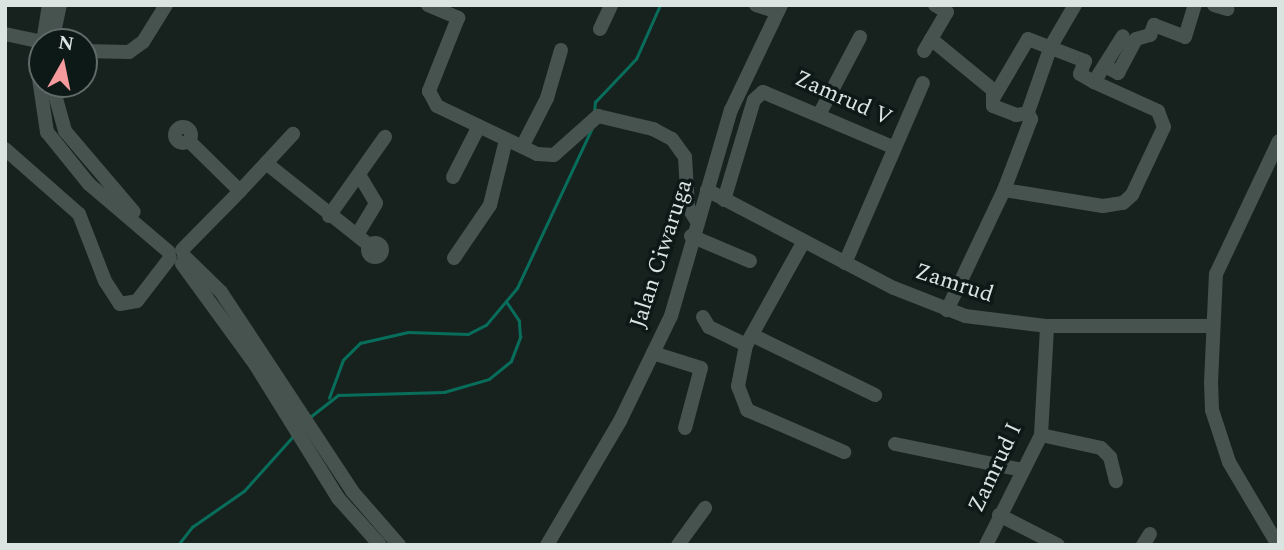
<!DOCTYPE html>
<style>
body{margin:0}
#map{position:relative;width:1284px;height:550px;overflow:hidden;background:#17221f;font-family:Spectral,serif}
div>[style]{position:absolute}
.stream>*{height:2.5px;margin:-1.25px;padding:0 1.25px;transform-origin:1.25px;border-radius:1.25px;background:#086e5b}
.minor>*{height:14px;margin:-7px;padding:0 7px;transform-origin:7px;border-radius:7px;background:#46534f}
.minor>.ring{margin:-7px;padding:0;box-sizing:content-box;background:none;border:14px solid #46534f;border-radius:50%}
span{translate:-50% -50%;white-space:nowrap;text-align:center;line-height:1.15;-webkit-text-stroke:7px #0d1916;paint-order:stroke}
.street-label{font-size:23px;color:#dce4e2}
.frame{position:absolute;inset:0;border:7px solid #dce4e2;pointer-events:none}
.north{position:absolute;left:28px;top:28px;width:70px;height:70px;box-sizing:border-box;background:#0d1916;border:2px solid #606a68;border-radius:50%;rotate:9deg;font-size:19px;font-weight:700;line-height:28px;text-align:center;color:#dce4e2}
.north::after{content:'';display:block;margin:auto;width:24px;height:32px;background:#f59b9d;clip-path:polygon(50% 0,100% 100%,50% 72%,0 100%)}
</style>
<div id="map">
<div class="stream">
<i style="left:594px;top:113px;width:11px;rotate:-85deg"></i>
<i style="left:595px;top:102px;width:59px;rotate:-46.4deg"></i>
<i style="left:636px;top:59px;width:59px;rotate:-66deg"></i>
<i style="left:329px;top:398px;width:40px;rotate:-69.8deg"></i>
<i style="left:343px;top:360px;width:24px;rotate:-45deg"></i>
<i style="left:360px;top:343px;width:49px;rotate:-12.9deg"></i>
<i style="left:408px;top:332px;width:60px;rotate:1.9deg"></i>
<i style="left:468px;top:334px;width:20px;rotate:-27deg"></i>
<i style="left:486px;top:325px;width:48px;rotate:-50deg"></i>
<i style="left:517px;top:288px;width:179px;rotate:-64.9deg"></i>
<i style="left:310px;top:417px;width:36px;rotate:-38deg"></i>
<i style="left:338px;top:395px;width:106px;rotate:-1.6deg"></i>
<i style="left:444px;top:392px;width:47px;rotate:-16.1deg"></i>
<i style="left:489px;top:379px;width:28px;rotate:-39deg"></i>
<i style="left:511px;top:361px;width:26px;rotate:-69deg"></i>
<i style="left:520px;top:337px;width:16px;rotate:-94deg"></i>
<i style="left:519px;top:321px;width:23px;rotate:-124deg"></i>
<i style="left:178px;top:545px;width:23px;rotate:-52deg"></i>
<i style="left:192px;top:527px;width:63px;rotate:-34.7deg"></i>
<i style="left:244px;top:491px;width:75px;rotate:-48.2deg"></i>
</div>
<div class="minor">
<i style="left:49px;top:5px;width:68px;rotate:99.3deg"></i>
<i style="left:38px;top:72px;width:61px;rotate:81.5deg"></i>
<i style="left:47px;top:132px;width:67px;rotate:51.1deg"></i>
<i style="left:89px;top:184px;width:105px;rotate:40.4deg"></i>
<i style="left:428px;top:5px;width:33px;rotate:23deg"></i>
<i style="left:458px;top:18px;width:79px;rotate:111.7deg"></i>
<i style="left:429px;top:91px;width:17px;rotate:62deg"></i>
<i style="left:437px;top:106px;width:111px;rotate:25.6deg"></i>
<i style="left:537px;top:154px;width:17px;rotate:3deg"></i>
<i style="left:554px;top:155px;width:59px;rotate:-41.6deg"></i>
<i style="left:598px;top:116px;width:57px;rotate:13.3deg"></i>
<i style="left:653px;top:129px;width:21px;rotate:28deg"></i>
<i style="left:672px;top:139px;width:22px;rotate:54deg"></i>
<i style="left:685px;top:157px;width:50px;rotate:86.6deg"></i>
<i style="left:688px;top:207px;width:15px;rotate:58deg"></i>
<i style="left:756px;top:5px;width:22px;rotate:18deg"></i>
<i style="left:1214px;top:5px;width:14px;rotate:17deg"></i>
<i style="left:600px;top:29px;width:26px;rotate:-65deg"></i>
<i style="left:5px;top:34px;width:39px;rotate:12deg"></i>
<i style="left:931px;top:39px;width:80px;rotate:39.4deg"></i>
<i style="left:993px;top:90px;width:16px;rotate:90deg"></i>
<i style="left:993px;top:106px;width:25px;rotate:21deg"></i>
<i style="left:1016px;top:115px;width:12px;rotate:-9deg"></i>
<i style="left:1028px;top:113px;width:7px;rotate:63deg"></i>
<i style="left:1031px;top:119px;width:76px;rotate:110.8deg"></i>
<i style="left:1004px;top:190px;width:133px;rotate:115.4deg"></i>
<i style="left:52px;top:42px;width:38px;rotate:-78deg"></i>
<i style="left:84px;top:51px;width:45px;rotate:1.3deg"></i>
<i style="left:129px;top:52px;width:17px;rotate:-36deg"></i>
<i style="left:143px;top:42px;width:44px;rotate:-58.1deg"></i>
<i style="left:924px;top:51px;width:45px;rotate:-59.5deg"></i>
<i style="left:947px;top:12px;width:14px;rotate:-150deg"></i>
<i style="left:1105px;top:66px;width:15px;rotate:28deg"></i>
<i style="left:1118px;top:73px;width:38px;rotate:-62deg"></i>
<i style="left:1136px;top:39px;width:15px;rotate:-16deg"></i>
<i style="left:1150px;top:35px;width:11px;rotate:-68deg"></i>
<i style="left:1154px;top:25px;width:33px;rotate:21deg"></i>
<i style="left:1185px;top:37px;width:34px;rotate:-73deg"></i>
<i style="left:52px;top:84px;width:49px;rotate:74.5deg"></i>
<i style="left:65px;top:131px;width:106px;rotate:49.6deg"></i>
<i style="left:994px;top:97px;width:67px;rotate:-59.6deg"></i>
<i style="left:1028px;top:39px;width:61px;rotate:21.1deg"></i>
<i style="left:1085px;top:61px;width:14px;rotate:111deg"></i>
<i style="left:1080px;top:74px;width:16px;rotate:30deg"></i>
<i style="left:1029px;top:109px;width:67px;rotate:-70.8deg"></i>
<i style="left:1051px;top:46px;width:48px;rotate:-59.7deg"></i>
<i style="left:820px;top:113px;width:86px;rotate:-62.2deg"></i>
<i class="ring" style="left:175px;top:127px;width:2px;height:2px"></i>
<i style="left:523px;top:145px;width:53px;rotate:-62.9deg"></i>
<i style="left:547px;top:98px;width:50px;rotate:-73.7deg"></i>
<i style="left:5px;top:149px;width:98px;rotate:41.3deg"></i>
<i style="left:79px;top:214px;width:72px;rotate:68.8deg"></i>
<i style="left:105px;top:281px;width:27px;rotate:57deg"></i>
<i style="left:120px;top:304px;width:17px;rotate:-10deg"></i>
<i style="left:137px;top:301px;width:54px;rotate:-52.5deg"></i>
<i style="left:266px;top:163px;width:132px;rotate:38.5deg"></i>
<i style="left:453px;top:177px;width:57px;rotate:-63deg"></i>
<i style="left:707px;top:190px;width:211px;rotate:27.7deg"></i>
<i style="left:894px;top:288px;width:76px;rotate:21.5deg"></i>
<i style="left:965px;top:316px;width:83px;rotate:7deg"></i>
<i style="left:1047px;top:326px;width:164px"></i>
<i style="left:1004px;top:190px;width:100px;rotate:9.2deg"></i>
<i style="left:1103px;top:206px;width:20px;rotate:-9deg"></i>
<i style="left:1123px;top:203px;width:12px;rotate:-42deg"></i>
<i style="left:1132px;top:195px;width:75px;rotate:-64.8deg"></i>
<i style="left:1164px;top:127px;width:17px;rotate:-111deg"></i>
<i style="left:1158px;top:111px;width:70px;rotate:-155.6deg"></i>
<i style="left:1094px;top:82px;width:54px;rotate:-57.8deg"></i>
<i style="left:240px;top:191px;width:78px;rotate:-47.1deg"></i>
<i style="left:724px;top:200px;width:104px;rotate:-73.3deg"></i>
<i style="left:754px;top:100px;width:12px;rotate:-42deg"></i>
<i style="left:763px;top:92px;width:143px;rotate:23deg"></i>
<i style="left:329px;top:216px;width:97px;rotate:-54.7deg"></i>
<i style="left:357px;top:235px;width:37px;rotate:-59deg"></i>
<i style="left:376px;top:203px;width:31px;rotate:-121deg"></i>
<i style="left:691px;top:236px;width:64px;rotate:23deg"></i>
<i style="left:804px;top:241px;width:119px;rotate:119.1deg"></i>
<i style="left:746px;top:345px;width:42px;rotate:101deg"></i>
<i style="left:738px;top:386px;width:26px;rotate:69deg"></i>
<i style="left:747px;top:410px;width:106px;rotate:23.4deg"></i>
<i class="ring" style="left:368px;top:243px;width:0;height:0"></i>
<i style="left:182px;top:250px;width:83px;rotate:-45.5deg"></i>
<i style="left:240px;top:191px;width:71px;rotate:-135.6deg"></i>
<i style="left:184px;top:256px;width:52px;rotate:44.2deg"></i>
<i style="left:221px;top:292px;width:238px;rotate:56.6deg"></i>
<i style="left:352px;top:491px;width:72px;rotate:49deg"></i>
<i style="left:454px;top:258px;width:64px;rotate:-55.8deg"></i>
<i style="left:490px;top:205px;width:67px;rotate:-76.2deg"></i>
<i style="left:845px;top:263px;width:196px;rotate:-66.6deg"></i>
<i style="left:182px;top:264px;width:124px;rotate:53.9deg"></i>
<i style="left:255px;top:364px;width:158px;rotate:58.2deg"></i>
<i style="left:338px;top:498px;width:63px;rotate:48.2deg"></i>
<i style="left:703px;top:317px;width:12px;rotate:59deg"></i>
<i style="left:709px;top:327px;width:41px;rotate:25.9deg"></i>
<i style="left:752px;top:335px;width:137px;rotate:26deg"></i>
<i style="left:653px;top:353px;width:50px;rotate:17.4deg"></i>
<i style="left:701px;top:368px;width:62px;rotate:104.9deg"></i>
<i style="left:1041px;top:435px;width:61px;rotate:12.2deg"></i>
<i style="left:1101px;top:448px;width:13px;rotate:45deg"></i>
<i style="left:1110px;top:457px;width:25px;rotate:76deg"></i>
<i style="left:895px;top:444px;width:131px;rotate:11.5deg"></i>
<i style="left:999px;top:515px;width:66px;rotate:27deg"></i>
<i style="left:547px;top:545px;width:144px;rotate:-59.5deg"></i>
<i style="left:620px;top:421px;width:117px;rotate:-64.1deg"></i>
<i style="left:671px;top:316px;width:215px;rotate:-73.8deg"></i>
<i style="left:731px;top:110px;width:116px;rotate:-64.5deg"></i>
<i style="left:678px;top:545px;width:46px;rotate:-53.9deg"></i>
<i style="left:986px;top:545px;width:123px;rotate:-63.4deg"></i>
<i style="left:1041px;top:435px;width:109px;rotate:-86.8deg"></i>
<i style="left:1143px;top:545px;width:13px;rotate:-58deg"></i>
<i style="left:1278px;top:545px;width:96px;rotate:-120.6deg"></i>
<i style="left:1229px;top:462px;width:55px;rotate:-108.1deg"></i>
<i style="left:1212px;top:410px;width:27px;rotate:-92deg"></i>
<i style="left:1211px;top:383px;width:109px;rotate:-87.4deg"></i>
<i style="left:1216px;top:274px;width:147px;rotate:-64.7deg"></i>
</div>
<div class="street-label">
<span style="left:843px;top:99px;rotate:24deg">Zamrud V</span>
<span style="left:662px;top:254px;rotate:-72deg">Jalan Ciwaruga</span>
<span style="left:954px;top:284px;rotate:18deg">Zamrud</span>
<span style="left:996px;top:468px;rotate:-65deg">Zamrud I</span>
</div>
<div class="frame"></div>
<div class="north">N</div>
</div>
